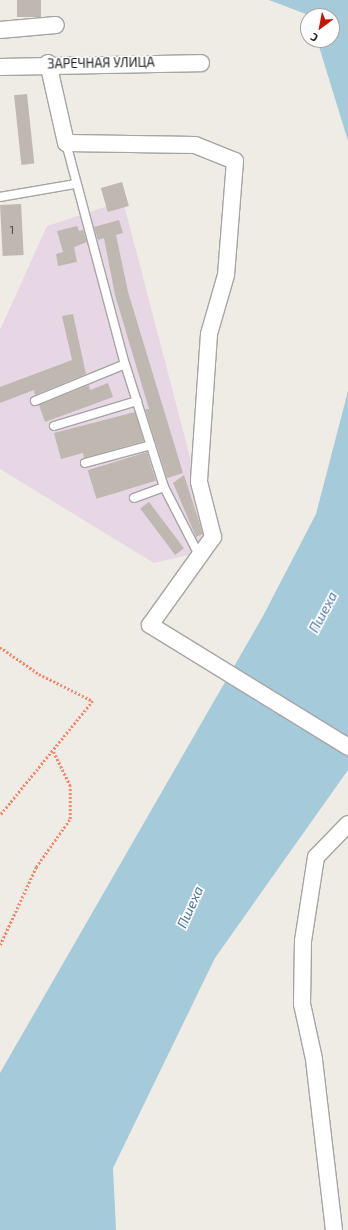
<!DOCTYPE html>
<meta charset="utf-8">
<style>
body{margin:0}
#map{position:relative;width:348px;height:1230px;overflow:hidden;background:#eeece4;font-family:"Exo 2",sans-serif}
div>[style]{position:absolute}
.industrial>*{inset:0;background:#e7d6e3}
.water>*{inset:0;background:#a5cbdb}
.building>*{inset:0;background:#bfb8b0;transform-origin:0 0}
.path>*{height:2.5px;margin-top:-1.25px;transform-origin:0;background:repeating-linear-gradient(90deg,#f6866e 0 2px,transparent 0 4px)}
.roads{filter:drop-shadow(1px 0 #a5a5a5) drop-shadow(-1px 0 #a5a5a5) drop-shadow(0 1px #a5a5a5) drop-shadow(0 -1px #a5a5a5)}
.service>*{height:8px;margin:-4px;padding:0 4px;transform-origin:4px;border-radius:4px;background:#fff}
.minor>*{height:16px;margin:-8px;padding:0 8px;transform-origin:8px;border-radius:8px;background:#fff}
span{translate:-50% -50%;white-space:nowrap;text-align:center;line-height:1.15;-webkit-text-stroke:3.5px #fff;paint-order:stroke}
.number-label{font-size:11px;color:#464442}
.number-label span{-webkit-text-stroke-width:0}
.street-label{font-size:13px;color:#1e1e1e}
.water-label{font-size:14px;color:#4d75ab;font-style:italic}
.north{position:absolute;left:300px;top:8px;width:40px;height:40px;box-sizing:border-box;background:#fff;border:1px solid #a5a5a5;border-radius:50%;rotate:212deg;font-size:11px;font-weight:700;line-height:16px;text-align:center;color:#1e1e1e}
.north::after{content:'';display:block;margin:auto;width:14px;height:18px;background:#c61406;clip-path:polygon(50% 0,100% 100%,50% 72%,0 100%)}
</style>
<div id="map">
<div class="industrial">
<i style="clip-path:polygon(123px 201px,214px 549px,154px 563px,0 469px,0 330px,47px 226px)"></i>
</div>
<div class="water">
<i style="clip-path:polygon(269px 0,348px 0,348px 141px,317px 40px,332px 40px,332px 16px,311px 16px)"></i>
<i style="clip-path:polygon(348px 391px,348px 770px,215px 958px,113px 1168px,116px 1230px,0 1230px,0 1073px,263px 616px,316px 514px)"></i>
</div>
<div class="building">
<i style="left:17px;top:0;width:24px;height:17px"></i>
<i style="left:27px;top:94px;width:70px;height:13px;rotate:84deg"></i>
<i style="left:122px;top:182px;width:25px;height:22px;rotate:74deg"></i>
<i style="left:21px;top:204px;width:51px;height:21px;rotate:87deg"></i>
<i style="clip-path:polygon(119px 220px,123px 233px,116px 235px,128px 292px,183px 473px,167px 478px,145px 409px,149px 409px,115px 295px,104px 238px,98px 240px,94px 227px)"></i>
<i style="clip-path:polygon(77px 226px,79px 231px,83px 230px,87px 242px,74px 247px,77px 262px,58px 266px,56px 254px,63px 252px,57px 231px)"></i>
<i style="clip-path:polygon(73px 314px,86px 374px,35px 395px,34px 390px,0 403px,0 387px,72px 360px,62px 316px)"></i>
<i style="clip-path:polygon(108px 383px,113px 397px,45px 422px,39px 405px,89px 385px,90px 390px)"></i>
<i style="clip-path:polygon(135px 412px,144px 441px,84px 458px,83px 453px,61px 459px,54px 433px)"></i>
<i style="left:147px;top:452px;width:30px;height:62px;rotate:73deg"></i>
<i style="clip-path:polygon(184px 475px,203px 534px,196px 537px,173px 483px)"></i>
<i style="left:149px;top:502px;width:58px;height:11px;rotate:53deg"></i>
</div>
<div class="path">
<i style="left:0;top:647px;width:47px;rotate:34.7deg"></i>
<i style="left:39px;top:674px;width:60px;rotate:26.6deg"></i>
<i style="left:93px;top:701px;width:148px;rotate:129deg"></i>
<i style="left:0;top:945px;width:86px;rotate:-65.2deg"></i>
<i style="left:36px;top:867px;width:59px;rotate:-54.7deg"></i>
<i style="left:70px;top:819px;width:33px;rotate:-90deg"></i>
<i style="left:70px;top:786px;width:39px;rotate:-116deg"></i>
</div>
<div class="roads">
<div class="service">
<i style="left:66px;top:143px;width:229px;rotate:75.1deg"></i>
<i style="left:125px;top:364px;width:129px;rotate:72.4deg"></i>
<i style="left:164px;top:487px;width:79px;rotate:62.8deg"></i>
<i style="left:0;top:197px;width:76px;rotate:-9.8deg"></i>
<i style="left:35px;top:401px;width:97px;rotate:-22.3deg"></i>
<i style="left:54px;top:426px;width:87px;rotate:-16.8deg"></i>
<i style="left:85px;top:463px;width:68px;rotate:-15.3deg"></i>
<i style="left:134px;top:498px;width:32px;rotate:-20deg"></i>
</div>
<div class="minor">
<i style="left:0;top:30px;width:56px;rotate:-5.1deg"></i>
<i style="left:48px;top:63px;width:82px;rotate:77.3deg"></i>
<i style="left:66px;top:143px;width:129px;rotate:0.9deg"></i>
<i style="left:195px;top:145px;width:43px;rotate:21.8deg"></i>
<i style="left:235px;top:161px;width:114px;rotate:94.5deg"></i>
<i style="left:226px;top:275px;width:61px;rotate:106.1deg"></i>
<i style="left:209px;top:334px;width:148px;rotate:93.9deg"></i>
<i style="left:199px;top:482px;width:57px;rotate:75.7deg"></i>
<i style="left:213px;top:537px;width:108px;rotate:125.6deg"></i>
<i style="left:150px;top:625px;width:233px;rotate:31.6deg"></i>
<i style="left:0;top:67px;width:201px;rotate:-1.1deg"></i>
<i style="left:334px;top:1230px;width:172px;rotate:-96.7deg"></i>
<i style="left:314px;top:1059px;width:56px;rotate:-102.3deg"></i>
<i style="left:302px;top:1004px;width:63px;rotate:-89.1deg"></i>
<i style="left:303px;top:941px;width:85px;rotate:-81.2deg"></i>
<i style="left:316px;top:857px;width:46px;rotate:-45.9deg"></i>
</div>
</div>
<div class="number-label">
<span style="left:12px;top:230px">1</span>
</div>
<div class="street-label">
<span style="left:101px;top:63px;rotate:-1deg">ЗАРЕЧНАЯ УЛИЦА</span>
</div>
<div class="water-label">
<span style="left:323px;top:612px;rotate:-62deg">Пшеха</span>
<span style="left:190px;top:907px;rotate:-66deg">Пшеха</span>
</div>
<div class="north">С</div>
</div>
